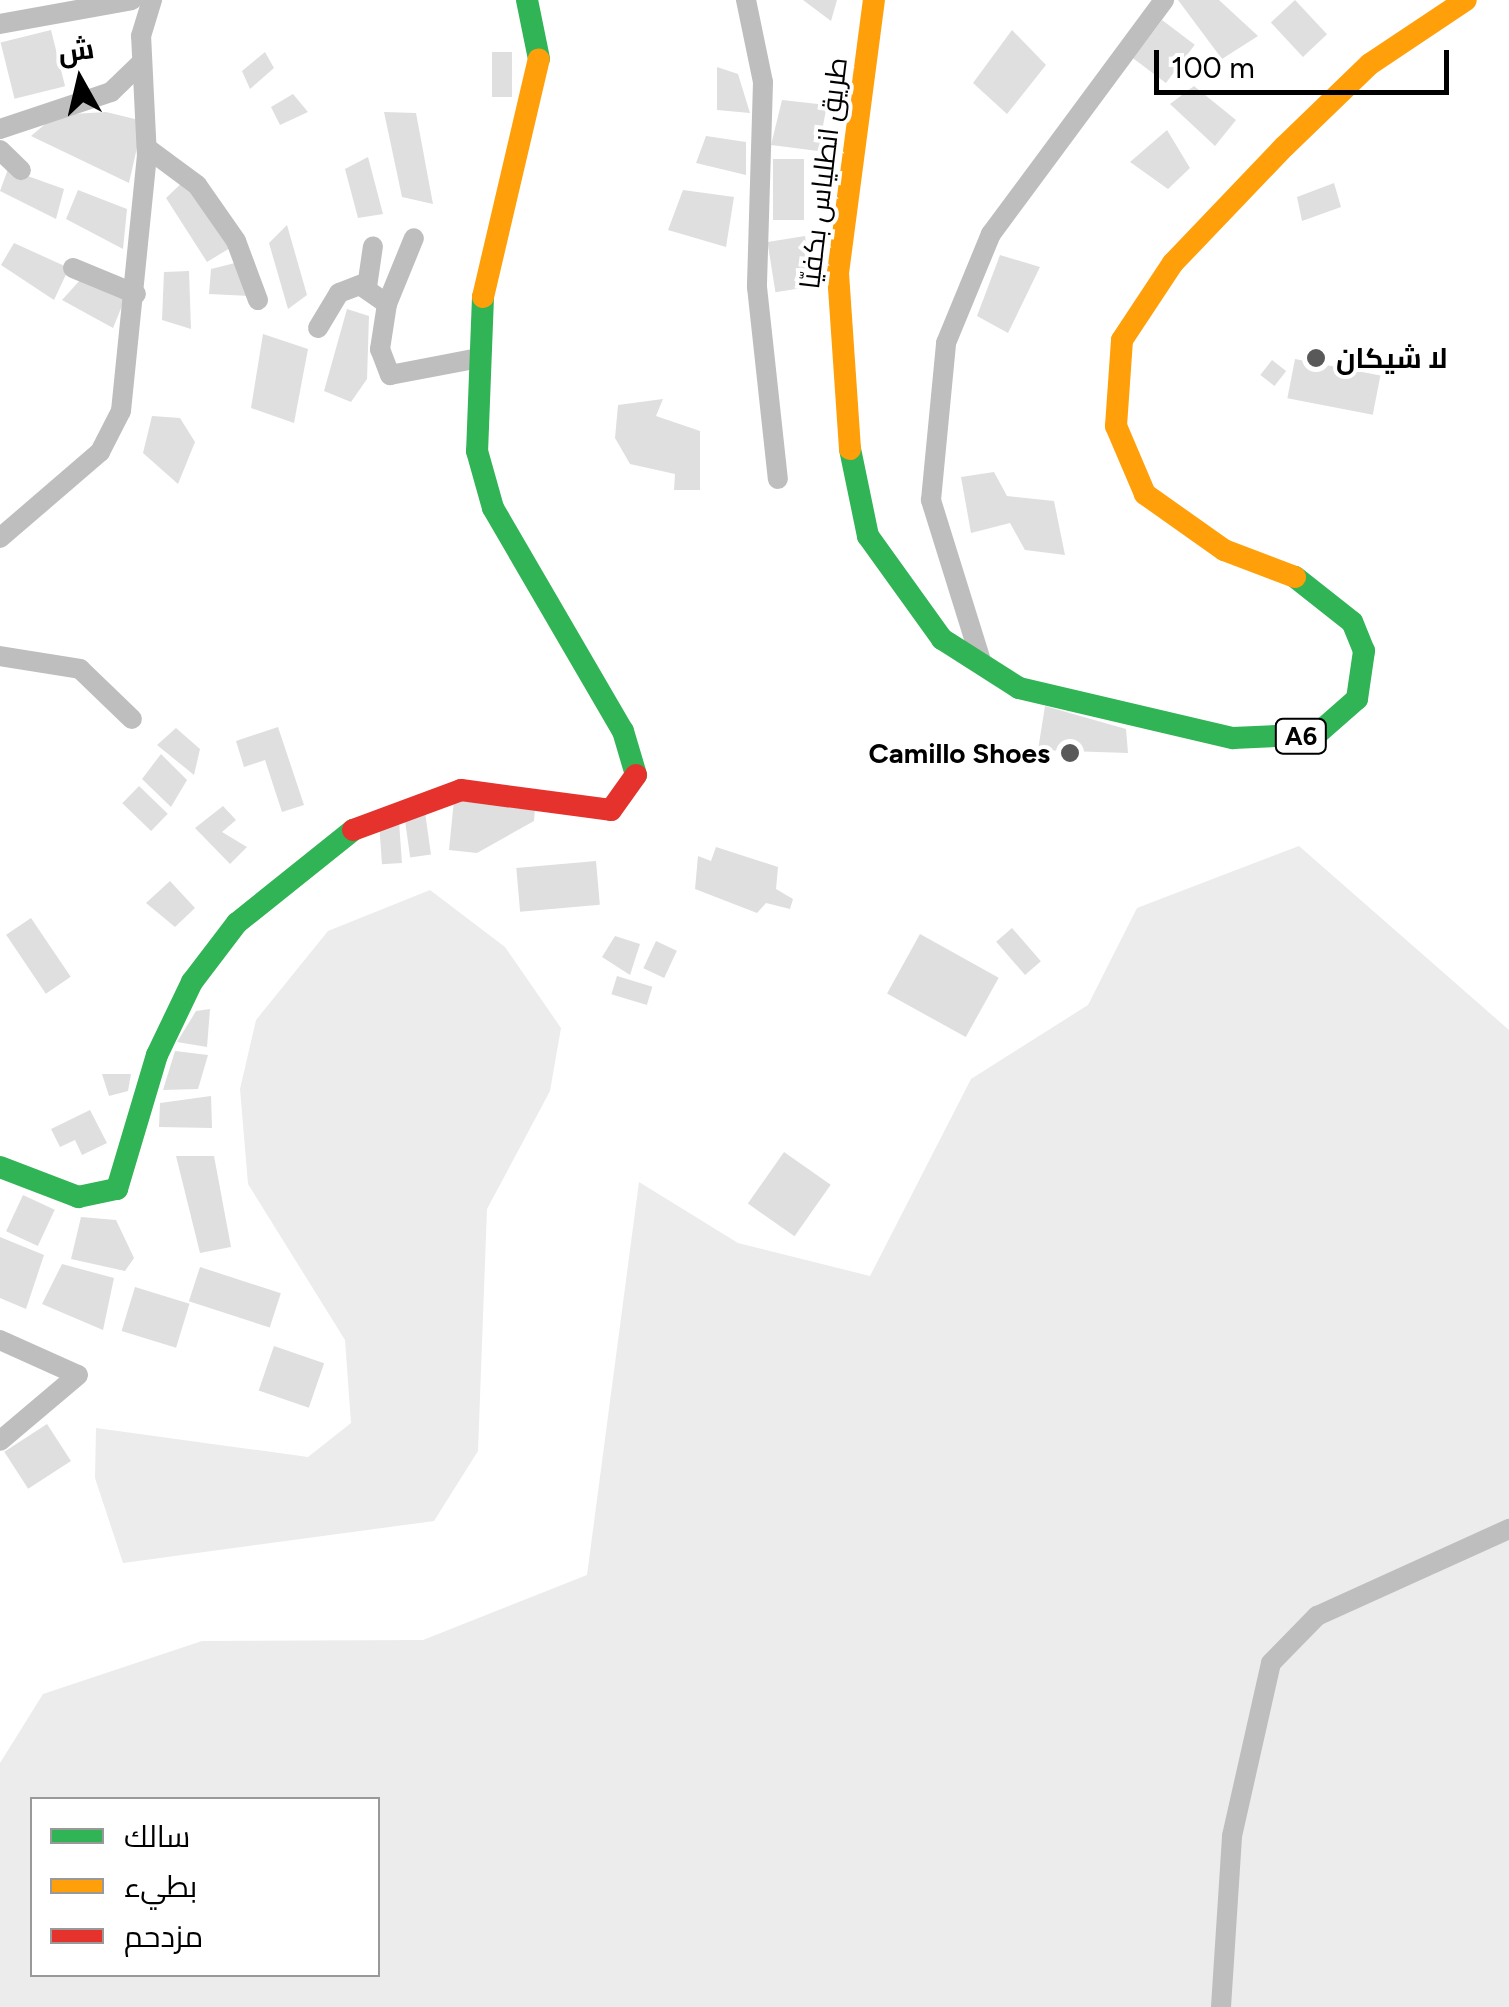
<!DOCTYPE html>
<meta charset="utf-8">
<style>
body{margin:0}
#map{position:relative;width:1509px;height:2007px;overflow:hidden;background:#fff;font-family:Figtree,Cairo,sans-serif}
div>[style]{position:absolute}
.green>*{inset:0;background:#ececec}
.building>*{inset:0;background:#dfdfdf;transform-origin:0 0}
.street>*{height:20px;margin:-10px;padding:0 10px;transform-origin:10px;border-radius:10px;background:#bebebe}
.fast>*{height:22px;margin:-11px;padding:0 11px;transform-origin:11px;border-radius:11px;background:#30b455}
.slow>*{height:22px;margin:-11px;padding:0 11px;transform-origin:11px;border-radius:11px;background:#ff9f0a}
.jam>*{height:22px;margin:-11px;padding:0 11px;transform-origin:11px;border-radius:11px;background:#e5322d}
.dots>*{width:28px;height:28px;translate:-50% -50%;box-sizing:border-box;border:5px solid #fff;border-radius:50%}
span{translate:-50% -50%;white-space:nowrap;text-align:center;line-height:1.15;-webkit-text-stroke:8px #fff;paint-order:stroke}
.shield-label span{padding:2px 8px;background:#fff;border:2px solid;border-radius:8px;-webkit-text-stroke-width:0}
.shield-label{font-size:25px;color:#000;font-weight:700}
.street-label{font-size:28px;color:#000}
.poi-label{font-size:28px;color:#000;font-weight:700}
.left{translate:0 -50%;text-align:left}
.right{translate:-100% -50%;text-align:right}
.legend{position:absolute;left:30px;top:1797px;width:350px;height:180px;box-sizing:border-box;background:#fff;border:2px solid #999;margin:0;padding:12px 18px;list-style:none;font-size:30px;color:#000}
.legend li{display:flex;align-items:center;gap:20px;height:50px}
.legend b{width:50px;border:2px solid #999}
.north{position:absolute;left:30px;top:30px;width:100px;height:100px;-webkit-text-stroke:8px #fff;paint-order:stroke;rotate:352deg;font-size:28px;font-weight:700;line-height:40px;text-align:center;color:#000}
.north::after{content:'';display:block;margin:auto;width:35px;height:45px;background:#000;clip-path:polygon(50% 0,100% 100%,50% 72%,0 100%)}
.scale{position:absolute;left:1154px;top:50px;width:295px;height:45px;box-sizing:border-box;border:5px solid #000;border-top:0;padding-left:12px;font-size:30px;line-height:35px;white-space:nowrap;color:#000;-webkit-text-stroke:8px #fff;paint-order:stroke}
</style>
<div id="map">
<div class="green">
<i style="clip-path:polygon(evenodd,1299px 846px,1509px 1030px,1509px 2007px,0 2007px,0 1763px,43px 1694px,202px 1641px,423px 1640px,587px 1575px,639px 1182px,738px 1243px,870px 1276px,971px 1079px,1088px 1005px,1137px 908px,1299px 846px,32px 1800px,378px 1800px,378px 1974px,32px 1974px,32px 1800px)"></i>
<i style="clip-path:polygon(430px 890px,505px 947px,561px 1028px,550px 1091px,487px 1209px,478px 1451px,434px 1521px,123px 1563px,95px 1478px,96px 1428px,308px 1457px,351px 1423px,345px 1340px,248px 1184px,240px 1089px,256px 1020px,328px 931px)"></i>
</div>
<div class="building">
<i style="clip-path:polygon(803px 0,837px 0,831px 21px)"></i>
<i style="clip-path:polygon(1178px 0,1219px 0,1258px 36px,1222px 59px)"></i>
<i style="left:1295px;top:0;width:47px;height:33px;rotate:47deg"></i>
<i style="left:1162px;top:20px;width:41px;height:48px;rotate:37deg"></i>
<i style="left:51px;top:30px;width:58px;height:52px;rotate:76deg"></i>
<i style="clip-path:polygon(1012px 30px,1046px 65px,1007px 114px,973px 83px)"></i>
<i style="clip-path:polygon(265px 52px,274px 68px,250px 89px,242px 71px)"></i>
<i style="left:492px;top:52px;width:20px;height:45px"></i>
<i style="clip-path:polygon(717px 67px,738px 74px,750px 113px,717px 110px)"></i>
<i style="clip-path:polygon(1194px 86px,1236px 120px,1215px 146px,1170px 104px)"></i>
<i style="clip-path:polygon(293px 94px,308px 112px,280px 125px,271px 107px)"></i>
<i style="clip-path:polygon(782px 100px,827px 105px,818px 151px,771px 145px)"></i>
<i style="clip-path:polygon(106px 112px,143px 121px,129px 183px,31px 136px,56px 115px)"></i>
<i style="clip-path:polygon(384px 112px,416px 113px,433px 204px,402px 197px)"></i>
<i style="clip-path:polygon(1167px 130px,1190px 168px,1168px 189px,1130px 162px)"></i>
<i style="clip-path:polygon(706px 136px,746px 142px,746px 175px,696px 163px)"></i>
<i style="clip-path:polygon(368px 157px,383px 214px,358px 218px,345px 169px)"></i>
<i style="left:773px;top:159px;width:31px;height:61px"></i>
<i style="clip-path:polygon(8px 169px,64px 189px,56px 219px,0 191px)"></i>
<i style="clip-path:polygon(187px 178px,235px 245px,207px 262px,166px 198px)"></i>
<i style="clip-path:polygon(1334px 183px,1341px 207px,1302px 221px,1297px 197px)"></i>
<i style="clip-path:polygon(78px 190px,127px 209px,123px 249px,66px 219px)"></i>
<i style="clip-path:polygon(683px 190px,734px 197px,726px 247px,668px 230px)"></i>
<i style="clip-path:polygon(287px 225px,307px 295px,288px 309px,269px 243px)"></i>
<i style="left:805px;top:236px;width:51px;height:38px;rotate:81deg"></i>
<i style="clip-path:polygon(14px 243px,69px 268px,54px 300px,1px 265px)"></i>
<i style="clip-path:polygon(1000px 255px,1040px 267px,1008px 333px,977px 316px)"></i>
<i style="clip-path:polygon(243px 261px,250px 296px,209px 294px,211px 269px)"></i>
<i style="clip-path:polygon(189px 271px,191px 329px,162px 320px,164px 272px)"></i>
<i style="clip-path:polygon(81px 279px,126px 296px,113px 328px,62px 300px)"></i>
<i style="clip-path:polygon(347px 309px,369px 316px,367px 379px,351px 402px,324px 391px)"></i>
<i style="clip-path:polygon(263px 334px,308px 349px,294px 423px,251px 408px)"></i>
<i style="left:1295px;top:359px;width:87px;height:40px;rotate:11deg"></i>
<i style="left:1272px;top:360px;width:18px;height:19px;rotate:38deg"></i>
<i style="clip-path:polygon(663px 399px,656px 416px,700px 431px,700px 490px,674px 490px,675px 474px,630px 464px,615px 438px,618px 405px)"></i>
<i style="clip-path:polygon(152px 416px,180px 418px,195px 442px,178px 484px,143px 453px)"></i>
<i style="clip-path:polygon(994px 472px,1007px 496px,1054px 501px,1065px 555px,1025px 550px,1010px 523px,971px 533px,961px 477px)"></i>
<i style="clip-path:polygon(1045px 706px,1126px 729px,1128px 753px,1038px 750px)"></i>
<i style="clip-path:polygon(278px 727px,304px 805px,282px 812px,265px 760px,244px 767px,236px 741px)"></i>
<i style="clip-path:polygon(176px 728px,200px 749px,194px 775px,157px 745px)"></i>
<i style="clip-path:polygon(161px 754px,187px 780px,171px 807px,142px 779px)"></i>
<i style="left:139px;top:786px;width:40px;height:24px;rotate:44deg"></i>
<i style="clip-path:polygon(454px 800px,535px 808px,534px 821px,477px 853px,449px 850px)"></i>
<i style="clip-path:polygon(223px 806px,236px 820px,222px 832px,247px 847px,230px 864px,195px 828px)"></i>
<i style="left:425px;top:812px;width:43px;height:21px;rotate:82deg"></i>
<i style="left:399px;top:821px;width:42px;height:20px;rotate:86deg"></i>
<i style="clip-path:polygon(716px 847px,778px 867px,776px 889px,793px 899px,790px 909px,766px 903px,757px 913px,695px 889px,698px 856px,711px 861px)"></i>
<i style="left:596px;top:861px;width:44px;height:80px;rotate:85deg"></i>
<i style="clip-path:polygon(170px 881px,195px 908px,175px 927px,146px 903px)"></i>
<i style="left:31px;top:918px;width:71px;height:30px;rotate:56deg"></i>
<i style="left:1012px;top:928px;width:44px;height:21px;rotate:49deg"></i>
<i style="left:920px;top:934px;width:90px;height:68px;rotate:29deg"></i>
<i style="clip-path:polygon(615px 936px,640px 944px,630px 975px,602px 957px)"></i>
<i style="left:656px;top:941px;width:23px;height:30px;rotate:25deg"></i>
<i style="left:617px;top:976px;width:37px;height:19px;rotate:17deg"></i>
<i style="clip-path:polygon(210px 1009px,207px 1047px,177px 1042px,196px 1011px)"></i>
<i style="clip-path:polygon(175px 1051px,208px 1055px,198px 1089px,163px 1090px)"></i>
<i style="clip-path:polygon(102px 1074px,131px 1074px,128px 1091px,109px 1096px)"></i>
<i style="clip-path:polygon(211px 1096px,212px 1128px,159px 1127px,160px 1103px)"></i>
<i style="clip-path:polygon(90px 1110px,107px 1143px,82px 1155px,75px 1140px,60px 1147px,51px 1129px)"></i>
<i style="left:784px;top:1152px;width:57px;height:63px;rotate:35deg"></i>
<i style="clip-path:polygon(176px 1156px,214px 1156px,231px 1247px,200px 1253px)"></i>
<i style="left:23px;top:1195px;width:35px;height:40px;rotate:25deg"></i>
<i style="clip-path:polygon(81px 1217px,116px 1220px,134px 1258px,125px 1271px,71px 1259px)"></i>
<i style="clip-path:polygon(0 1237px,44px 1255px,26px 1309px,0 1298px)"></i>
<i style="clip-path:polygon(62px 1264px,114px 1278px,103px 1330px,42px 1304px)"></i>
<i style="left:200px;top:1267px;width:85px;height:36px;rotate:18deg"></i>
<i style="left:135px;top:1287px;width:57px;height:46px;rotate:17deg"></i>
<i style="left:274px;top:1346px;width:53px;height:47px;rotate:19deg"></i>
<i style="left:47px;top:1424px;width:44px;height:51px;rotate:57deg"></i>
</div>
<div class="street">
<i style="left:746px;top:0;width:84px;rotate:78.3deg"></i>
<i style="left:763px;top:82px;width:205px;rotate:91.7deg"></i>
<i style="left:757px;top:287px;width:193px;rotate:83.8deg"></i>
<i style="left:0;top:24px;width:134px;rotate:-10.3deg"></i>
<i style="left:0;top:129px;width:117px;rotate:-18.4deg"></i>
<i style="left:111px;top:92px;width:43px;rotate:-44.1deg"></i>
<i style="left:147px;top:148px;width:62px;rotate:36.5deg"></i>
<i style="left:197px;top:185px;width:68px;rotate:55.1deg"></i>
<i style="left:236px;top:241px;width:63px;rotate:69.6deg"></i>
<i style="left:0;top:150px;width:29px;rotate:44deg"></i>
<i style="left:73px;top:268px;width:68px;rotate:22.4deg"></i>
<i style="left:367px;top:287px;width:41px;rotate:-81.7deg"></i>
<i style="left:387px;top:304px;width:71px;rotate:-67.8deg"></i>
<i style="left:318px;top:328px;width:41px;rotate:-59deg"></i>
<i style="left:339px;top:293px;width:22px;rotate:-21deg"></i>
<i style="left:360px;top:285px;width:33px;rotate:35deg"></i>
<i style="left:387px;top:304px;width:46px;rotate:98.8deg"></i>
<i style="left:380px;top:349px;width:28px;rotate:69deg"></i>
<i style="left:390px;top:375px;width:86px;rotate:-10.8deg"></i>
<i style="left:0;top:538px;width:132px;rotate:-40.7deg"></i>
<i style="left:100px;top:452px;width:46px;rotate:-62.9deg"></i>
<i style="left:121px;top:411px;width:255px;rotate:-84.2deg"></i>
<i style="left:147px;top:157px;width:121px;rotate:-92.8deg"></i>
<i style="left:141px;top:36px;width:38px;rotate:-73deg"></i>
<i style="left:0;top:656px;width:81px;rotate:9.2deg"></i>
<i style="left:80px;top:669px;width:72px;rotate:43.9deg"></i>
<i style="left:982px;top:664px;width:172px;rotate:-107.3deg"></i>
<i style="left:931px;top:500px;width:158px;rotate:-84.5deg"></i>
<i style="left:946px;top:343px;width:118px;rotate:-67.6deg"></i>
<i style="left:991px;top:234px;width:291px;rotate:-53.5deg"></i>
<i style="left:0;top:1340px;width:85px;rotate:24.2deg"></i>
<i style="left:78px;top:1375px;width:102px;rotate:139.8deg"></i>
<i style="left:1221px;top:2007px;width:171px;rotate:-86.3deg"></i>
<i style="left:1232px;top:1836px;width:177px;rotate:-77.3deg"></i>
<i style="left:1271px;top:1663px;width:66px;rotate:-45.6deg"></i>
<i style="left:1317px;top:1616px;width:211px;rotate:-24.4deg"></i>
</div>
<div class="fast">
<i style="left:527px;top:0;width:60px;rotate:78.5deg"></i>
<i style="left:483px;top:297px;width:154px;rotate:92.2deg"></i>
<i style="left:477px;top:451px;width:59px;rotate:74.3deg"></i>
<i style="left:493px;top:508px;width:258px;rotate:59.8deg"></i>
<i style="left:623px;top:731px;width:46px;rotate:73.5deg"></i>
<i style="left:850px;top:449px;width:89px;rotate:78.3deg"></i>
<i style="left:868px;top:536px;width:127px;rotate:54.3deg"></i>
<i style="left:942px;top:639px;width:91px;rotate:32.5deg"></i>
<i style="left:1019px;top:688px;width:220px;rotate:13.2deg"></i>
<i style="left:1233px;top:738px;width:84px;rotate:-2.7deg"></i>
<i style="left:1317px;top:734px;width:53px;rotate:-41.2deg"></i>
<i style="left:1357px;top:699px;width:49px;rotate:-81.7deg"></i>
<i style="left:1364px;top:651px;width:31px;rotate:-112deg"></i>
<i style="left:1352px;top:622px;width:73px;rotate:-141.7deg"></i>
<i style="left:0;top:1167px;width:84px;rotate:21deg"></i>
<i style="left:78px;top:1197px;width:40px;rotate:-12deg"></i>
<i style="left:117px;top:1189px;width:140px;rotate:-73.4deg"></i>
<i style="left:157px;top:1055px;width:81px;rotate:-64.4deg"></i>
<i style="left:192px;top:982px;width:74px;rotate:-52.7deg"></i>
<i style="left:237px;top:923px;width:149px;rotate:-38.7deg"></i>
</div>
<div class="slow">
<i style="left:483px;top:297px;width:244px;rotate:-76.8deg"></i>
<i style="left:850px;top:449px;width:176px;rotate:-93.9deg"></i>
<i style="left:838px;top:273px;width:275px;rotate:-82.5deg"></i>
<i style="left:1295px;top:577px;width:76px;rotate:-159.2deg"></i>
<i style="left:1224px;top:550px;width:97px;rotate:-144.7deg"></i>
<i style="left:1145px;top:494px;width:74px;rotate:-113.1deg"></i>
<i style="left:1116px;top:426px;width:86px;rotate:-86deg"></i>
<i style="left:1122px;top:340px;width:92px;rotate:-56.5deg"></i>
<i style="left:1173px;top:263px;width:162px;rotate:-46.3deg"></i>
<i style="left:1285px;top:146px;width:118px;rotate:-44deg"></i>
<i style="left:1370px;top:64px;width:115px;rotate:-33.7deg"></i>
</div>
<div class="jam">
<i style="left:353px;top:830px;width:115px;rotate:-20.3deg"></i>
<i style="left:461px;top:790px;width:151px;rotate:7.6deg"></i>
<i style="left:611px;top:810px;width:43px;rotate:-54.5deg"></i>
</div>
<div class="dots">
<i style="left:1316px;top:358px;background:#595959"></i>
<i style="left:1070px;top:753px;background:#595959"></i>
</div>
<div class="shield-label">
<span style="left:1301px;top:736px">A6</span>
</div>
<div class="street-label">
<span style="left:823px;top:173px;rotate:-83deg">طريق انطلياس بكفيّا</span>
</div>
<div class="poi-label">
<span class="left" style="left:1336px;top:358px">لا شيكان</span>
<span class="right" style="left:1050px;top:753px">Camillo Shoes</span>
</div>
<ul class="legend">
<li><b style="height:12px;background:#30b455"></b>سالك</li>
<li><b style="height:12px;background:#ff9f0a"></b>بطيء</li>
<li><b style="height:12px;background:#e5322d"></b>مزدحم</li>
</ul>
<div class="north">ش</div>
<div class="scale">100 m</div>
</div>
